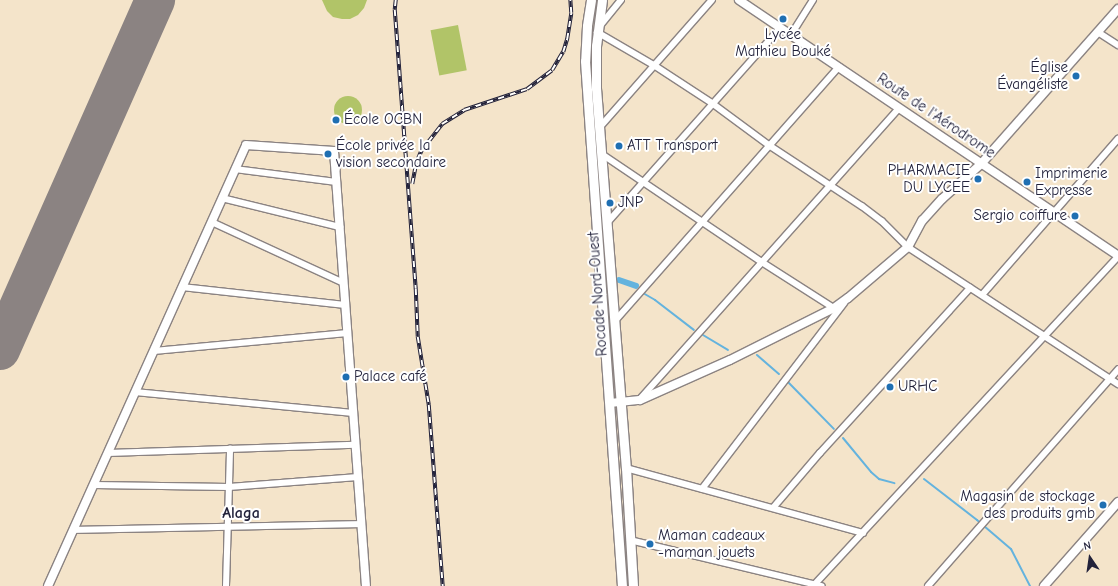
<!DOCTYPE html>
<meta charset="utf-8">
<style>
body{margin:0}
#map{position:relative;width:1118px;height:586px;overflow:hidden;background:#f4e4ca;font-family:"Comic Neue",sans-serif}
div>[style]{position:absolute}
.green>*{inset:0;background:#b1c468;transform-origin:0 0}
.round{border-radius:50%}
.stream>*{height:2px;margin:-1px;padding:0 1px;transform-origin:1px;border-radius:1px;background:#64b3de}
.canal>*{height:6px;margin:-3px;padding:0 3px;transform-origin:3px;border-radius:3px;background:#64b3de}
.runway>*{height:40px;margin:-20px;padding:0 20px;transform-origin:20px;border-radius:20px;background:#8b8382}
.roads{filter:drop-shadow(1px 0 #8b8382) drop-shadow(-1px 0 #8b8382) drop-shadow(0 1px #8b8382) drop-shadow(0 -1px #8b8382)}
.street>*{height:5.5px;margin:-2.75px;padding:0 2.75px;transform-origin:2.75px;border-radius:2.75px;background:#fff}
.secondary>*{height:8px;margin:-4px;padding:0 4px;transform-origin:4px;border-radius:4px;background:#fff}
.primary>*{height:9px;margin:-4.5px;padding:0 4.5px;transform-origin:4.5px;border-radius:4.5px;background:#fff}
.rail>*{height:3.5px;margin-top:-1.75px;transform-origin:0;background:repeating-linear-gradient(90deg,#fff 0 6px,#22223b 0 12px);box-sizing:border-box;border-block:1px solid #22223b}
.dots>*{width:11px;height:11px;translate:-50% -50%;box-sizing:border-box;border:2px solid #fff;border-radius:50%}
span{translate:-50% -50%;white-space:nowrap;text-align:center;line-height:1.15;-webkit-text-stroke:4px #fff;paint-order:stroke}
.poi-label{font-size:15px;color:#22223b}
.right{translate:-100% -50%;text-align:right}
.left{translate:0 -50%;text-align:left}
.street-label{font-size:15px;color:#22223b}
.neighbourhood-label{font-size:16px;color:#22223b;font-weight:700}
.north{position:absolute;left:1070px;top:538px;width:40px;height:40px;-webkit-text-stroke:3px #fff;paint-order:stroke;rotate:347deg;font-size:11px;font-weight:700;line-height:16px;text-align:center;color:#22223b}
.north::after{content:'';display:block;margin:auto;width:14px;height:18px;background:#22223b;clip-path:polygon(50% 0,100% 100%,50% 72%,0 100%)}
</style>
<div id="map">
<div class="green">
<i style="clip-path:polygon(322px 0,367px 0,364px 8px,358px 15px,350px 19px,342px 19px,333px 17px,327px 11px)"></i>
<i style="left:458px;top:25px;width:46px;height:28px;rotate:79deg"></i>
<i class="round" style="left:334px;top:96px;width:28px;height:28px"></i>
</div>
<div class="stream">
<i style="left:643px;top:293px;width:14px;rotate:30deg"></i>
<i style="left:655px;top:300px;width:49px;rotate:37.6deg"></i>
<i style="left:703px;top:335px;width:29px;rotate:31deg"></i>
<i style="left:757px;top:355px;width:29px;rotate:41deg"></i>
<i style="left:787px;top:381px;width:67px;rotate:45.6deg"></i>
<i style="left:843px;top:438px;width:44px;rotate:50.5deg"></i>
<i style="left:871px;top:472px;width:11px;rotate:41deg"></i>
<i style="left:879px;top:479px;width:16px;rotate:15deg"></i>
<i style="left:924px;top:479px;width:67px;rotate:37.7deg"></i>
<i style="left:977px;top:520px;width:45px;rotate:40.5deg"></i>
<i style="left:1011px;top:549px;width:42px;rotate:62.8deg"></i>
</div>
<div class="canal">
<i style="left:619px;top:280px;width:18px;rotate:19deg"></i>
</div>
<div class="runway">
<i style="left:0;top:350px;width:383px;rotate:-66.1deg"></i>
</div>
<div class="roads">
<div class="street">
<i style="left:600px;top:26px;width:33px;rotate:-51deg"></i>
<i style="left:597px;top:32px;width:66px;rotate:30.1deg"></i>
<i style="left:654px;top:65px;width:69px;rotate:33.2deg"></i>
<i style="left:712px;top:103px;width:71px;rotate:36.4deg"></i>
<i style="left:769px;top:145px;width:111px;rotate:33.3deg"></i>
<i style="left:862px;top:206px;width:25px;rotate:37deg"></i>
<i style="left:882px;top:221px;width:37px;rotate:45deg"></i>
<i style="left:908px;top:247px;width:251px;rotate:33.1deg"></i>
<i style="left:1098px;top:32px;width:24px;rotate:33deg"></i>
<i style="left:791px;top:35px;width:41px;rotate:-57.8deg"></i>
<i style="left:600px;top:127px;width:169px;rotate:-48.6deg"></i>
<i style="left:602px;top:154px;width:193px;rotate:34deg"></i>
<i style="left:762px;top:262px;width:85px;rotate:32.6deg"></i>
<i style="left:235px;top:169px;width:102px;rotate:7.3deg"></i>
<i style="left:222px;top:198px;width:122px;rotate:13.8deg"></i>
<i style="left:212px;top:222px;width:145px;rotate:24.8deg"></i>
<i style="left:607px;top:223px;width:261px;rotate:-48.4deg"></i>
<i style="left:182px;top:287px;width:164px;rotate:6.3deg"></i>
<i style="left:982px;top:295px;width:207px;rotate:-48.9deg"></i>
<i style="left:614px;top:322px;width:340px;rotate:-48.6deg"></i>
<i style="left:154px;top:351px;width:194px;rotate:-5.3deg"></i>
<i style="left:135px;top:392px;width:219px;rotate:5.5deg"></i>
<i style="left:641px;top:398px;width:388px;rotate:-48.3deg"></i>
<i style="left:108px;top:453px;width:247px;rotate:-1.9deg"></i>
<i style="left:626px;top:468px;width:246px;rotate:15.3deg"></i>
<i style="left:94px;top:485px;width:135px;rotate:0.8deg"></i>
<i style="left:229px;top:487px;width:129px;rotate:-4.4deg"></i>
<i style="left:702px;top:489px;width:234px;rotate:-52.6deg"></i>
<i style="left:773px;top:508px;width:72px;rotate:-49.5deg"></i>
<i style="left:820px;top:453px;width:223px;rotate:-47.7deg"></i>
<i style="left:73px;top:530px;width:288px;rotate:-1.2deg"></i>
<i style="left:630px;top:540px;width:197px;rotate:13.5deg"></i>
<i style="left:815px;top:584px;width:446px;rotate:-47.2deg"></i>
<i style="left:226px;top:586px;width:137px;rotate:-88.3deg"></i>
<i style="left:928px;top:586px;width:288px;rotate:-48.7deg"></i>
</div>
<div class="secondary">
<i style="left:739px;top:0;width:457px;rotate:34deg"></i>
<i style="left:610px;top:403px;width:30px;rotate:-6deg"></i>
<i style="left:640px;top:400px;width:98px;rotate:-24deg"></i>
<i style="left:730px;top:360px;width:116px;rotate:-26.6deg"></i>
<i style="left:834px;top:308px;width:17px;rotate:-36deg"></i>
<i style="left:848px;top:298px;width:79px;rotate:-40.4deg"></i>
<i style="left:908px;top:247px;width:30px;rotate:-62deg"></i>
<i style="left:922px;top:221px;width:30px;rotate:-48deg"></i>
<i style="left:942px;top:199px;width:52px;rotate:-41.9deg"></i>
<i style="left:981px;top:164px;width:207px;rotate:-48.5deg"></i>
<i style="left:48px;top:586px;width:483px;rotate:-65.8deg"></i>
<i style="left:246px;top:145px;width:88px;rotate:3.9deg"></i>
<i style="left:334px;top:151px;width:436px;rotate:85.8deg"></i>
<i style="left:1044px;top:586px;width:112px;rotate:-48.6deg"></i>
</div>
<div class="primary">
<i style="left:591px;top:0;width:26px;rotate:99deg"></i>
<i style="left:587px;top:26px;width:35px;rotate:93deg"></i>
<i style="left:585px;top:61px;width:526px;rotate:85.97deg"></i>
<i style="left:602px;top:0;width:46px;rotate:97.4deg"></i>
<i style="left:596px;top:46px;width:42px;rotate:90deg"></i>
<i style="left:596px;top:88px;width:381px;rotate:85.5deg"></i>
<i style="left:626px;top:468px;width:118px;rotate:86.6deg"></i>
</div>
</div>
<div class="rail">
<i style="left:396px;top:0;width:10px;rotate:96deg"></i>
<i style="left:395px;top:10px;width:280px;rotate:85.7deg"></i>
<i style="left:416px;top:289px;width:48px;rotate:87.6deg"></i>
<i style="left:418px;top:337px;width:69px;rotate:80.8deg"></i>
<i style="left:429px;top:405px;width:182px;rotate:85.6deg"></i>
<i style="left:412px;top:184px;width:21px;rotate:-79deg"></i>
<i style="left:416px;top:163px;width:13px;rotate:-67deg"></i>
<i style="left:421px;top:151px;width:34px;rotate:-52deg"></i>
<i style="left:442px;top:124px;width:26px;rotate:-32deg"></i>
<i style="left:464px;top:110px;width:66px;rotate:-18.4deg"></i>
<i style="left:527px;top:89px;width:31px;rotate:-37deg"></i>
<i style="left:552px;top:70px;width:21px;rotate:-59deg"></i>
<i style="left:563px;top:52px;width:14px;rotate:-73deg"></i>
<i style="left:567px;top:39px;width:26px;rotate:-81deg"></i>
<i style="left:571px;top:13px;width:13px;rotate:-94deg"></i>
</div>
<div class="dots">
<i style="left:783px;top:19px;background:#1f6fb2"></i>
<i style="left:1076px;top:76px;background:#1f6fb2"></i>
<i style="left:336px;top:120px;background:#1f6fb2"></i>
<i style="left:619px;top:146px;background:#1f6fb2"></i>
<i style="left:328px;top:154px;background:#1f6fb2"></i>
<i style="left:978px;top:179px;background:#1f6fb2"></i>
<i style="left:1027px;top:182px;background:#1f6fb2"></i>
<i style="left:610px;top:203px;background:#1f6fb2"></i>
<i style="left:1075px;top:216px;background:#1f6fb2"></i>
<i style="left:346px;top:377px;background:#1f6fb2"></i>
<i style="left:890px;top:387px;background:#1f6fb2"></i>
<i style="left:1103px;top:505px;background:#1f6fb2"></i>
<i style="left:650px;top:544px;background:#1f6fb2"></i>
</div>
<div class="poi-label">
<span style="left:783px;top:43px">Lycée<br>Mathieu Bouké</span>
<span class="right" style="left:1068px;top:76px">Église<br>Évangéliste</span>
<span class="left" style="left:344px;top:120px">École OCBN</span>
<span class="left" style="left:336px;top:154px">École privée la<br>vision secondaire</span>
<span class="left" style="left:627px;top:146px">ATT Transport</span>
<span class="right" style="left:970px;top:179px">PHARMACIE<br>DU LYCEE</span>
<span class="left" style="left:1035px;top:182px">Imprimerie<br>Expresse</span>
<span class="left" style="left:618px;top:203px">JNP</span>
<span class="right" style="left:1067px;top:216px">Sergio coiffure</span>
<span class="left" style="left:354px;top:377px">Palace café</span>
<span class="left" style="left:898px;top:387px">URHC</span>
<span class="right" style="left:1095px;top:505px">Magasin de stockage<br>des produits gmb</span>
<span class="left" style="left:658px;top:544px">Maman cadeaux<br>-maman jouets</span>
</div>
<div class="street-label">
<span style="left:936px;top:116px;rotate:34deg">Route de l'Aérodrome</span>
<span style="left:598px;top:294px;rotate:-94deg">Rocade Nord-Ouest</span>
</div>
<div class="neighbourhood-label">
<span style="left:241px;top:513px">Alaga</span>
</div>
<div class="north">N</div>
</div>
